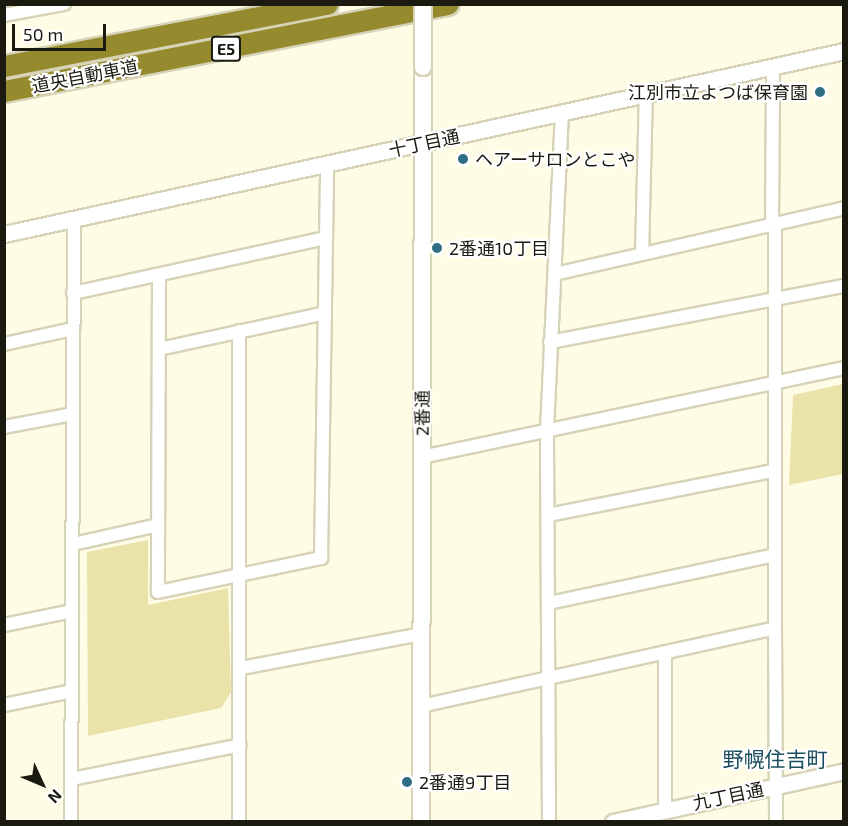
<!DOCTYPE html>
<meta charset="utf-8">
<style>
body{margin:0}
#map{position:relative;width:848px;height:826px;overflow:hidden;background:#fffce6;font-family:"Exo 2","Noto Sans JP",sans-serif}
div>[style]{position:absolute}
.green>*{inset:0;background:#e9e2a9}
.roads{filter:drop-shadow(2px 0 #d6d3b7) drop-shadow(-2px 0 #d6d3b7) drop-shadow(0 2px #d6d3b7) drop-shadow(0 -2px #d6d3b7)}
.minor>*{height:12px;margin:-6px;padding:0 6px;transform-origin:6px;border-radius:6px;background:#fff}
.tertiary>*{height:15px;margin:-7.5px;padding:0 7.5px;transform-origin:7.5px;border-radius:7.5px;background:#fff}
.secondary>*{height:16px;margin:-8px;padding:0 8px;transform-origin:8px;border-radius:8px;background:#fff}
.motorway>*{height:21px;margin:-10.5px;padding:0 10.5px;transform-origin:10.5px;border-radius:10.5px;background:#968a2f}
.bridges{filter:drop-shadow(2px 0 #d6d3b7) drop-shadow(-2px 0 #d6d3b7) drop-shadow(0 2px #d6d3b7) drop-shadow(0 -2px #d6d3b7)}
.secondary-bridge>*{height:16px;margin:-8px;padding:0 8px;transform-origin:8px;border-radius:8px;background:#fff}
.dots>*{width:16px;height:16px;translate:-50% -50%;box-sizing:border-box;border:3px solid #fff;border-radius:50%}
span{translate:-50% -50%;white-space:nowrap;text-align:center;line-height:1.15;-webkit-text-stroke:4.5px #fff;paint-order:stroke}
.shield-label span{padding:2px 4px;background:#fff;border:2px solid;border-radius:4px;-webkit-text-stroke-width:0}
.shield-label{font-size:16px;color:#1b1a10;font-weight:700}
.street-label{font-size:18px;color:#1b1a10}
.poi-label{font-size:18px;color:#1b1a10}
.right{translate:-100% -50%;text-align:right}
.left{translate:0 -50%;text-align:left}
.quarter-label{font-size:21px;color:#1b4e5e}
.frame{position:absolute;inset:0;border:6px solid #1b1a10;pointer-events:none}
.north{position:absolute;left:12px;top:754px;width:60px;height:60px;-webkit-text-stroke:4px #fff;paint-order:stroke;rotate:134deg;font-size:16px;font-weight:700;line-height:24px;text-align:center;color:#1b1a10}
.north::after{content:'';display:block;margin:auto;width:21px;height:27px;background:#1b1a10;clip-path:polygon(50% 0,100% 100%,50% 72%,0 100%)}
.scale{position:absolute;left:12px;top:24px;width:94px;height:27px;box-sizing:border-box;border:3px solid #1b1a10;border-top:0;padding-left:8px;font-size:18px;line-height:21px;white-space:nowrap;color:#1b1a10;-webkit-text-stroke:4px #fff;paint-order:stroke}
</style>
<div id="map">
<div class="green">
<i style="clip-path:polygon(843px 384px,843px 474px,789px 485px,793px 395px)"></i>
<i style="clip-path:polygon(148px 540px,148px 605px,228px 588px,231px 692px,221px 708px,88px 736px,87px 552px)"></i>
</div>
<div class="roads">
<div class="minor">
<i style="left:4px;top:15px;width:61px;rotate:-10.4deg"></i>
<i style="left:772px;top:225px;width:159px;rotate:-89.6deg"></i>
<i style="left:642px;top:254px;width:160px;rotate:-88.6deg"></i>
<i style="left:559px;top:273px;width:292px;rotate:-12.8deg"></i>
<i style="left:159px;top:276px;width:316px;rotate:90.2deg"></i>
<i style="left:158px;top:592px;width:167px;rotate:-11.8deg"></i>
<i style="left:321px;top:558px;width:394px;rotate:-89.1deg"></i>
<i style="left:73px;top:293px;width:259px;rotate:-12.3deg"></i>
<i style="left:550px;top:342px;width:299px;rotate:-10.8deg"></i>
<i style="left:4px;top:344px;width:71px;rotate:-12.3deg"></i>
<i style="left:159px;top:349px;width:170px;rotate:-12.2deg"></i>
<i style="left:4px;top:427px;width:70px;rotate:-10.7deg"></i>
<i style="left:422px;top:457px;width:431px;rotate:-11.9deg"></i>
<i style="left:548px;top:515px;width:228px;rotate:-11.1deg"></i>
<i style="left:73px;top:544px;width:87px;rotate:-12.6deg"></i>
<i style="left:549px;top:603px;width:227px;rotate:-12deg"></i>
<i style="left:4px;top:625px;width:69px;rotate:-11.6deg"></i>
<i style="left:775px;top:628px;width:194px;rotate:89.7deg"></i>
<i style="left:665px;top:652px;width:158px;rotate:90deg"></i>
<i style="left:241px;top:668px;width:183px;rotate:-10.7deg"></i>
<i style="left:4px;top:705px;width:69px;rotate:-11.6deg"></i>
<i style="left:421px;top:706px;width:362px;rotate:-12.4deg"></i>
<i style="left:775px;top:628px;width:403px;rotate:-90deg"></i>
<i style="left:72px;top:779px;width:171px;rotate:-11.4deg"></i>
<i style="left:71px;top:822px;width:603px;rotate:-89.71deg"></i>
<i style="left:239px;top:822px;width:491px;rotate:-90deg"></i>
<i style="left:549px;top:822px;width:392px;rotate:-90.3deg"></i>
<i style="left:547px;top:430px;width:315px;rotate:-87.3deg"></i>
</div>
<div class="tertiary">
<i style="left:4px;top:234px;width:860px;rotate:-12.29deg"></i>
<i style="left:613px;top:822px;width:237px;rotate:-12.4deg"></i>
</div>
<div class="secondary">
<i style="left:421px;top:822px;width:755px;rotate:-89.85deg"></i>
</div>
<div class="motorway">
<i style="left:4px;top:66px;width:329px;rotate:-10.9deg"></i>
<i style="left:4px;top:91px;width:452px;rotate:-11.1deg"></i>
</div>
</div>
<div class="bridges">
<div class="secondary-bridge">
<i style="left:423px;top:4px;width:63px;rotate:90deg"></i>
</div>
</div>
<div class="dots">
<i style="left:820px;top:92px;background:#2e6d82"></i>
<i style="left:463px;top:159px;background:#2e6d82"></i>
<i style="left:437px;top:248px;background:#2e6d82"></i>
<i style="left:407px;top:782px;background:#2e6d82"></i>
</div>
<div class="shield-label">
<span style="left:226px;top:49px">E5</span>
</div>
<div class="street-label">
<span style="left:85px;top:76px;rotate:-11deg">道央自動車道</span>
<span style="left:424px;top:143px;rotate:-12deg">十丁目通</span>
<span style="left:422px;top:413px;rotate:-90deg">2番通</span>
<span style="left:728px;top:796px;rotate:-12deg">九丁目通</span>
</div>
<div class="poi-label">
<span class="right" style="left:808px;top:92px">江別市立よつば保育園</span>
<span class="left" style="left:475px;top:159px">ヘアーサロンとこや</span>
<span class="left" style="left:449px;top:248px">2番通10丁目</span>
<span class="left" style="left:419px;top:782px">2番通9丁目</span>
</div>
<div class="quarter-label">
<span style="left:775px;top:759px">野幌住吉町</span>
</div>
<div class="frame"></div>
<div class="north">N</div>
<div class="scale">50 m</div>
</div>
